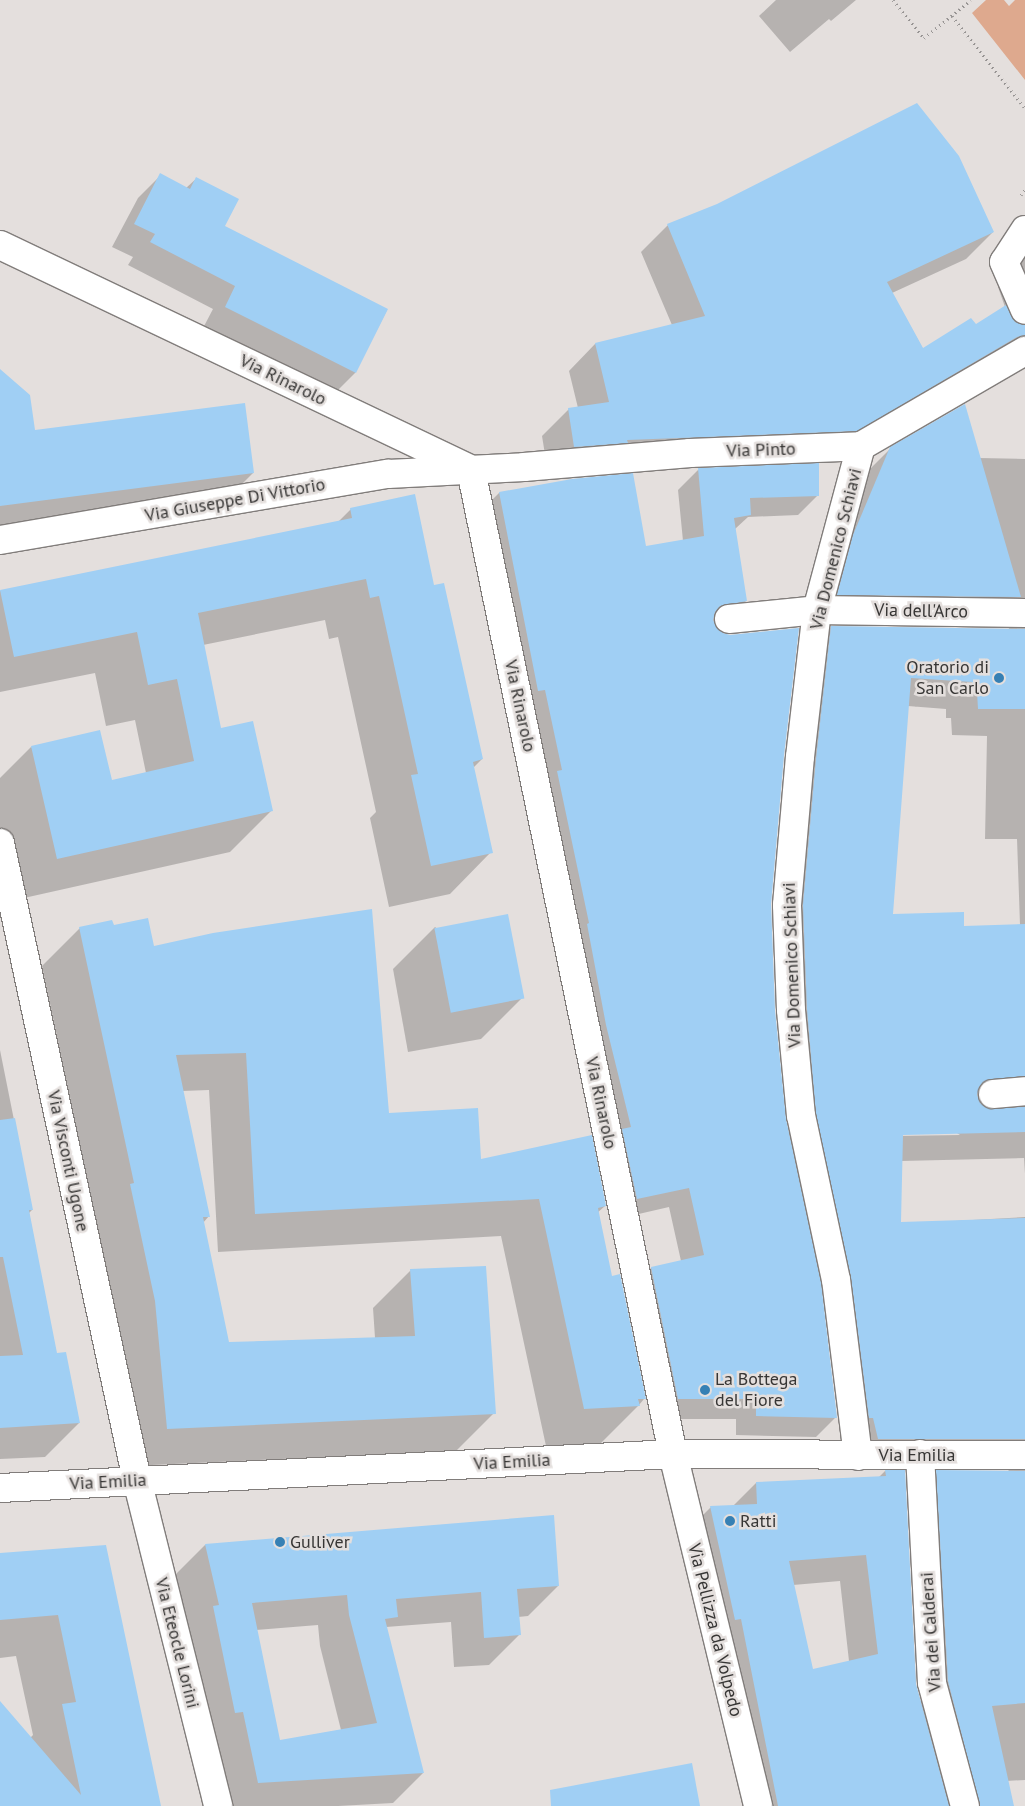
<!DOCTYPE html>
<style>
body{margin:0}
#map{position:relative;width:1025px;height:1806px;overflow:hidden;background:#e4dfdd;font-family:"PT Sans",sans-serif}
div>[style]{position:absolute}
.green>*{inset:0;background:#dea98e}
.shadow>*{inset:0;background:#0003}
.building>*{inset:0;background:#a0cff4;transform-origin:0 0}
.path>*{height:3px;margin-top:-1.5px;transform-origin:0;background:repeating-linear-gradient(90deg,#979493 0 1px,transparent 0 5px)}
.roads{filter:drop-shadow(1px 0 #817d7b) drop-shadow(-1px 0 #817d7b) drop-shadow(0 1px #817d7b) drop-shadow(0 -1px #817d7b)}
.minor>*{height:28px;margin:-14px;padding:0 14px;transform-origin:14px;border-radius:14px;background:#fff}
.dots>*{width:14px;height:14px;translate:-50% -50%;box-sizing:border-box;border:2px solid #e4dfdd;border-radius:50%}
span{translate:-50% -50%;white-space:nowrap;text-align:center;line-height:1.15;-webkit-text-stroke:5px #e4dfdd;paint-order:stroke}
.street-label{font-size:18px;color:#373635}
.poi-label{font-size:18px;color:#373635}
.right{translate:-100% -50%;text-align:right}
.left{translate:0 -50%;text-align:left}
</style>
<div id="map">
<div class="green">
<i style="clip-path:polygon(986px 0,1004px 0,1009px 6px,1015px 0,1025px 0,1025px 80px,972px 13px)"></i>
</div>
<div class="shadow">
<i style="clip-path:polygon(776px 0,856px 0,831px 21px,829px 19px,790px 52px,759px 16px)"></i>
<i style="clip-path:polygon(161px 175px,186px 188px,197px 178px,224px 227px,387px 310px,355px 373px,332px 396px,202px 330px,213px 309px,128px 265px,133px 257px,112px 247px,138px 198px)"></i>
<i style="clip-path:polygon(668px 225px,993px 232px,966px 259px,892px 293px,923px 349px,975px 326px,1005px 307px,998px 287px,1025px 244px,1025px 345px,829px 457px,548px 473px,542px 436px,569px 409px,578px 408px,569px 371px,595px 344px,672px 325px,641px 252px)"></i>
<i style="clip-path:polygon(0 373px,34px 432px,253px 473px,212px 514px,0 542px)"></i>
<i style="clip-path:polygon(evenodd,891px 448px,979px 458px,1025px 459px,1025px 1174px,1024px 1158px,901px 1161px,900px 1224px,1025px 1217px,1025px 1780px,1006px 1781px,1013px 1806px,873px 1806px,850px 1670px,840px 1581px,793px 1585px,812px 1671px,850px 1806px,746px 1806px,684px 1534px,711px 1507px,732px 1507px,756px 1483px,879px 1477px,885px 1471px,904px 1472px,916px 1687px,921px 1702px,910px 1498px,937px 1472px,1010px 1472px,1006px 1468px,843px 1445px,822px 1292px,821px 1292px,836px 1417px,816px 1437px,736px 1435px,736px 1419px,658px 1419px,631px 1288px,651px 1268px,681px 1261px,669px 1207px,617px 1219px,479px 513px,499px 493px,572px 480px,645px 548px,683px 541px,678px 490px,698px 470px,818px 495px,798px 515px,748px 517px,735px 529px,746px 601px,726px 621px,713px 623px,783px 755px,770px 904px,774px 1011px,784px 1119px,790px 1135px,780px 1036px,805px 654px,831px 627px,1010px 630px,1007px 626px,811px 621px,864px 475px,891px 448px,908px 706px,946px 709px,946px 718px,951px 718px,952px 735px,987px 736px,985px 839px,1017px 839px,1020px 925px,963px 927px,892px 915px,908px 706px,891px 448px,997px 1102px,1005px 1103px,1011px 1109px,987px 1110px,978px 1103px,997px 1102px,891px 448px,957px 1133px,960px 1135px,897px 1136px,897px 1134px,957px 1133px)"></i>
<i style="clip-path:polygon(351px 509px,433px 586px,482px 759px,473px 768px,491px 852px,450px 894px,389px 907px,370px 818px,376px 812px,338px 637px,329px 639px,325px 620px,203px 645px,220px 730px,272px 810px,230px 852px,15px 900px,0 833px,0 778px,31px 747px,111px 781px,146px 773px,135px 720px,106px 726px,95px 673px,0 692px,0 591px,337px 523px)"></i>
<i style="clip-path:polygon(113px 926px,153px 947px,388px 1114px,480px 1160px,605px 1206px,597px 1213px,611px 1278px,644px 1399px,639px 1405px,601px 1443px,546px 1446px,501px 1236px,218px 1252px,209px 1090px,182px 1091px,209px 1216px,203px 1223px,228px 1343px,375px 1338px,373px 1308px,411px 1270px,494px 1413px,456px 1451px,130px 1466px,92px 1223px,96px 1219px,42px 966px,80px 928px)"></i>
<i style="clip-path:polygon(435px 927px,522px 998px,481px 1039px,408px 1052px,393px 969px)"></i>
<i style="clip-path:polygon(0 1050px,32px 1210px,29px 1213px,56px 1354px,79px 1423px,45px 1457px,0 1459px)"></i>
<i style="clip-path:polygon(evenodd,205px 1545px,558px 1586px,528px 1616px,518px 1617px,519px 1635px,489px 1665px,454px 1667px,451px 1622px,386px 1627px,423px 1773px,393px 1803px,338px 1806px,226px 1806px,175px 1575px,205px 1545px,318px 1625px,320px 1646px,341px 1730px,279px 1741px,256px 1630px,318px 1625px)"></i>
<i style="clip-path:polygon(105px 1546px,160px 1806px,0 1806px,0 1703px,30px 1738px,33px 1735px,16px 1656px,0 1658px,0 1554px)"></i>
</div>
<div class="building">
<i style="clip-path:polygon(917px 103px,959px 156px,994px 232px,887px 282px,923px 348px,971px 318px,976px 324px,1006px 305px,1015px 322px,1025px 325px,1025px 335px,1017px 337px,857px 431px,627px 440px,628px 443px,574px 447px,568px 408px,609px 402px,595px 343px,705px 316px,667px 224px,717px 204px)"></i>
<i style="clip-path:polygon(160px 173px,190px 189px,196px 177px,239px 199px,225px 226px,388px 309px,356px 373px,225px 307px,235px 286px,150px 242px,155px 234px,134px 224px)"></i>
<i style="clip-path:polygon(0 369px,30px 395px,35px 430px,245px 403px,254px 473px,0 506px)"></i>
<i style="clip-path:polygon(965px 404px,1021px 597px,837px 595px,853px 535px,890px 447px)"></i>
<i style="clip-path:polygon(819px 463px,819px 496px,750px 498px,751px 515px,734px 518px,747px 601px,720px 606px,715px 612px,713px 620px,717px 628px,723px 633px,730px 635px,799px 628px,784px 755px,771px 904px,775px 1011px,786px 1119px,821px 1283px,837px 1418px,756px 1416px,756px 1399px,678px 1399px,651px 1267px,704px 1255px,689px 1188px,637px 1199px,622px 1129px,631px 1127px,606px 1025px,587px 924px,589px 923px,557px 771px,562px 770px,545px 690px,538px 691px,499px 492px,572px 479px,633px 473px,646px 546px,704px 536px,698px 468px)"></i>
<i style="clip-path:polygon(415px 494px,434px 585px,444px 583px,464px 673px,483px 759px,473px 762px,493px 853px,431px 866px,411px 775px,418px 774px,379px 596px,370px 598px,366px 579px,198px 613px,221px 728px,253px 721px,273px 811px,57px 859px,31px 746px,100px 730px,112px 780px,194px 761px,177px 679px,148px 685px,137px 632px,14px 657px,0 590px,352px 518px,350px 508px)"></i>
<i style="clip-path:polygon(831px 626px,1025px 629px,1025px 709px,978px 709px,977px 692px,972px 692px,972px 682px,911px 678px,893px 914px,964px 912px,964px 926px,1025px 924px,1025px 1076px,984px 1081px,979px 1087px,977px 1095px,980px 1103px,987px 1108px,1025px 1107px,1025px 1132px,903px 1135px,901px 1222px,1025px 1218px,1025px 1439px,878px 1439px,873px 1418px,869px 1418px,851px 1277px,816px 1114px,807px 1009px,803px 905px,816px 759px)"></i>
<i style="clip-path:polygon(372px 909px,389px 1113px,478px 1108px,481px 1159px,592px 1135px,606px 1206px,598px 1208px,612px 1276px,620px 1274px,646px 1399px,638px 1399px,640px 1406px,584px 1409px,539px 1199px,255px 1214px,246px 1053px,176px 1055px,210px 1217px,203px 1217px,229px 1342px,415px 1336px,410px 1269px,486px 1266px,496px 1414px,167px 1429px,155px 1301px,130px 1184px,134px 1183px,79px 927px,112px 920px,114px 925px,148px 918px,154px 946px,213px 933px)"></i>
<i style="left:508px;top:914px;width:86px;height:75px;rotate:79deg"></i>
<i style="clip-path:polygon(15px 1118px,33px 1210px,29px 1210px,57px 1353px,66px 1352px,80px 1423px,0 1428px,0 1356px,23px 1355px,3px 1257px,0 1257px,0 1120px)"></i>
<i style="clip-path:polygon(evenodd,885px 1470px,905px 1470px,916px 1684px,949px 1806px,778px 1806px,741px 1619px,735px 1620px,710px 1506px,757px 1504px,756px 1482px,886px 1476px,885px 1470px,866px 1555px,878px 1654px,813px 1669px,789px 1561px,866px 1555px)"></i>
<i style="clip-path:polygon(936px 1470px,1025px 1471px,1025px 1703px,992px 1706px,1014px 1806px,980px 1806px,948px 1681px)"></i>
<i style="clip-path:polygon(evenodd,554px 1515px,559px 1586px,517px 1589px,521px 1635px,484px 1638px,481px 1592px,396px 1599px,398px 1617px,385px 1619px,424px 1773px,258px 1783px,243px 1712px,235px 1713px,213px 1606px,219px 1605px,205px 1544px,554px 1515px,347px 1595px,349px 1615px,377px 1723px,280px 1740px,252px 1603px,347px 1595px)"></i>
<i style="clip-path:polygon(106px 1545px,161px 1806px,0 1806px,0 1701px,81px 1795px,62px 1704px,76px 1702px,58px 1615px,0 1620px,0 1553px)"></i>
<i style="clip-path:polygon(692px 1763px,700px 1806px,551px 1806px,550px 1790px)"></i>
</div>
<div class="path">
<i style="left:893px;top:0;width:49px;rotate:50.8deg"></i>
<i style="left:924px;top:38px;width:60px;rotate:-39deg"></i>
<i style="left:952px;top:16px;width:117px;rotate:51.6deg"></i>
<i style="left:1021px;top:195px;width:7px;rotate:-56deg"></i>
</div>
<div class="roads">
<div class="minor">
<i style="left:1025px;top:230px;width:38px;rotate:123deg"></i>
<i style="left:1004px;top:262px;width:52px;rotate:66.4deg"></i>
<i style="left:0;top:245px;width:518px;rotate:25.48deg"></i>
<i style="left:471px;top:470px;width:1005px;rotate:78.4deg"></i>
<i style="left:673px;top:1454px;width:362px;rotate:76.4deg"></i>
<i style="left:0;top:540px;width:394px;rotate:-9.7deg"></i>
<i style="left:388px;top:474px;width:136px;rotate:-2.9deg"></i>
<i style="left:524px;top:467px;width:167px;rotate:-4.8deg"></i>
<i style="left:690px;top:453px;width:171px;rotate:-2.3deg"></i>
<i style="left:861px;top:446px;width:190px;rotate:-30.1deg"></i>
<i style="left:729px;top:619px;width:88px;rotate:-5.8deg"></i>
<i style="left:817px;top:610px;width:208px;rotate:0.8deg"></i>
<i style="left:0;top:843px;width:652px;rotate:77.86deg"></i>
<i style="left:137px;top:1480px;width:336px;rotate:76deg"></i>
<i style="left:993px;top:1094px;width:32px;rotate:-5deg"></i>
<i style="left:920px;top:1454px;width:229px;rotate:87deg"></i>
<i style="left:932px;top:1683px;width:127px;rotate:75deg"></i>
<i style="left:858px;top:1456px;width:177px;rotate:-97.1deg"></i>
<i style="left:836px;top:1280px;width:168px;rotate:-102deg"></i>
<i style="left:801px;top:1116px;width:106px;rotate:-95.4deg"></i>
<i style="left:791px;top:1010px;width:105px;rotate:-92.2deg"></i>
<i style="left:787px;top:905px;width:149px;rotate:-85deg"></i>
<i style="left:800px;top:757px;width:148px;rotate:-83.4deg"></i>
<i style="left:817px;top:610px;width:170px;rotate:-75deg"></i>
<i style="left:0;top:1488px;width:674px;rotate:-2.89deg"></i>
<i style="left:673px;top:1454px;width:352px;rotate:0.2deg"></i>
</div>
</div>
<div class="dots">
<i style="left:999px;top:678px;background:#3680b4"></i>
<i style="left:705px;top:1390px;background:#3680b4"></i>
<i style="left:730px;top:1521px;background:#3680b4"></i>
<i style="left:280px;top:1542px;background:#3680b4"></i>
</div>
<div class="street-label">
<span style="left:283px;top:380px;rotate:26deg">Via Rinarolo</span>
<span style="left:761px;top:450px;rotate:-2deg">Via Pinto</span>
<span style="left:235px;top:500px;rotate:-10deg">Via Giuseppe Di Vittorio</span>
<span style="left:836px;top:549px;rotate:-76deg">Via Domenico Schiavi</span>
<span style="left:921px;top:611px;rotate:1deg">Via dell'Arco</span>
<span style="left:520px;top:706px;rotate:78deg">Via Rinarolo</span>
<span style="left:792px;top:965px;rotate:-92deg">Via Domenico Schiavi</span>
<span style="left:601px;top:1103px;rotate:78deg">Via Rinarolo</span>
<span style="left:68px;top:1161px;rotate:78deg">Via Visconti Ugone</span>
<span style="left:917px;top:1455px">Via Emilia</span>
<span style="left:512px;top:1462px;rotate:-3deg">Via Emilia</span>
<span style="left:108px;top:1482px;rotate:-3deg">Via Emilia</span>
<span style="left:715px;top:1630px;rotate:76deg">Via Pellizza da Volpedo</span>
<span style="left:931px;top:1632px;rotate:-94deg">Via dei Calderai</span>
<span style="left:177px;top:1643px;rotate:76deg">Via Eteocle Lorini</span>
</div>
<div class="poi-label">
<span class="right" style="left:989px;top:678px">Oratorio di<br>San Carlo</span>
<span class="left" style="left:715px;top:1390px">La Bottega<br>del Fiore</span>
<span class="left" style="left:740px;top:1521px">Ratti</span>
<span class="left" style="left:290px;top:1542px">Gulliver</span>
</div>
</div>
